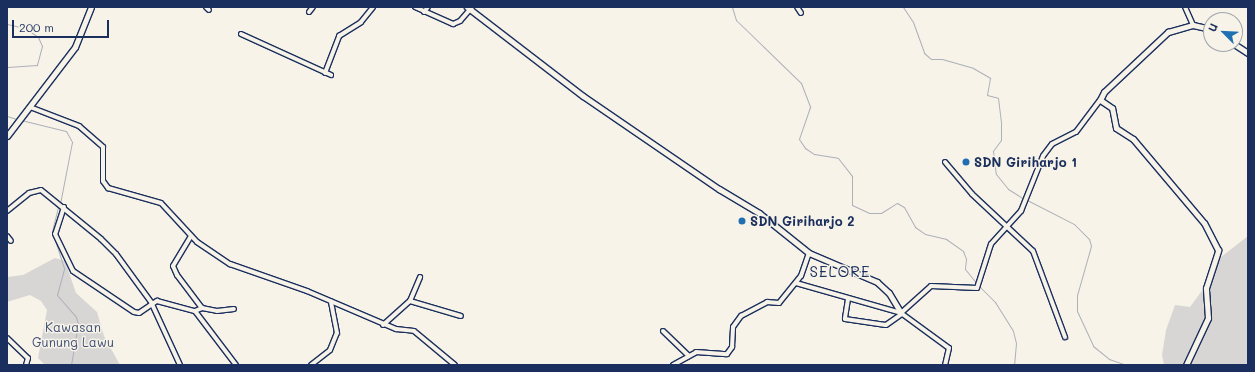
<!DOCTYPE html>
<style>
body{margin:0}
#map{position:relative;width:1255px;height:372px;overflow:hidden;background:#f7f3e8;font-family:Mali,sans-serif}
div>[style]{position:absolute}
.green>*{inset:0;background:#d7d6d4}
.stream>*{height:1px;margin:-0.5px;padding:0 0.5px;transform-origin:0.5px;border-radius:0.5px;background:#acb0b9}
.roads{filter:drop-shadow(1px 0 #1b2f5e) drop-shadow(-1px 0 #1b2f5e) drop-shadow(0 1px #1b2f5e) drop-shadow(0 -1px #1b2f5e)}
.minor>*{height:4px;margin:-2px;padding:0 2px;transform-origin:2px;border-radius:2px;background:#f7f3e8}
.tertiary>*{height:5px;margin:-2.5px;padding:0 2.5px;transform-origin:2.5px;border-radius:2.5px;background:#f7f3e8}
.dots>*{width:11px;height:11px;translate:-50% -50%;box-sizing:border-box;border:2px solid #f7f3e8;border-radius:50%}
span{translate:-50% -50%;white-space:nowrap;text-align:center;line-height:1.15;-webkit-text-stroke:3px #f7f3e8;paint-order:stroke}
.poi-label{font-size:13px;color:#1b2f5e;font-weight:700}
.left{translate:0 -50%;text-align:left}
.park-label{font-size:13px;color:#415076}
.quarter-label{font-size:15px;color:#1b2f5e;letter-spacing:1px}
.frame{position:absolute;inset:0;border:8px solid #1b2f5e;pointer-events:none}
.north{position:absolute;left:1203px;top:12px;width:40px;height:40px;box-sizing:border-box;background:#f7f3e8;border:1px solid #9fa5b1;border-radius:50%;rotate:294deg;font-size:11px;font-weight:700;line-height:16px;text-align:center;color:#1b2f5e}
.north::after{content:'';display:block;margin:auto;width:14px;height:18px;background:#1f6fb2;clip-path:polygon(50% 0,100% 100%,50% 72%,0 100%)}
.scale{position:absolute;left:12px;top:20px;width:97px;height:18px;box-sizing:border-box;border:2px solid #1b2f5e;border-top:0;padding-left:5px;font-size:12px;line-height:14px;white-space:nowrap;color:#1b2f5e;-webkit-text-stroke:3px #f7f3e8;paint-order:stroke}
</style>
<div id="map">
<div class="green">
<i style="clip-path:polygon(1248px 236px,1248px 365px,1164px 365px,1162px 355px,1166px 330px,1175px 305px,1190px 307px,1209px 281px,1221px 257px)"></i>
<i style="clip-path:polygon(55px 258px,65px 261px,76px 293px,97px 312px,104px 336px,120px 365px,45px 365px,38px 358px,47px 310px,41px 301px,30px 295px,7px 302px,7px 277px,23px 275px)"></i>
</div>
<div class="stream">
<i style="left:732px;top:7px;width:14px;rotate:73deg"></i>
<i style="left:736px;top:20px;width:91px;rotate:44.1deg"></i>
<i style="left:801px;top:83px;width:26px;rotate:69deg"></i>
<i style="left:810px;top:107px;width:34px;rotate:109deg"></i>
<i style="left:799px;top:139px;width:11px;rotate:56deg"></i>
<i style="left:805px;top:148px;width:11px;rotate:34deg"></i>
<i style="left:814px;top:154px;width:24px;rotate:9deg"></i>
<i style="left:838px;top:158px;width:23px;rotate:52deg"></i>
<i style="left:852px;top:176px;width:29px;rotate:90deg"></i>
<i style="left:852px;top:205px;width:19px;rotate:25deg"></i>
<i style="left:869px;top:213px;width:12px"></i>
<i style="left:881px;top:213px;width:19px;rotate:-32deg"></i>
<i style="left:897px;top:203px;width:8px;rotate:30deg"></i>
<i style="left:904px;top:207px;width:23px;rotate:61deg"></i>
<i style="left:915px;top:227px;width:12px;rotate:35deg"></i>
<i style="left:925px;top:234px;width:22px;rotate:13deg"></i>
<i style="left:946px;top:239px;width:21px;rotate:35deg"></i>
<i style="left:963px;top:251px;width:9px;rotate:69deg"></i>
<i style="left:966px;top:259px;width:10px;rotate:96deg"></i>
<i style="left:965px;top:269px;width:19px;rotate:51deg"></i>
<i style="left:903px;top:7px;width:18px;rotate:56deg"></i>
<i style="left:913px;top:22px;width:33px;rotate:70deg"></i>
<i style="left:924px;top:53px;width:9px;rotate:41deg"></i>
<i style="left:931px;top:59px;width:11px"></i>
<i style="left:942px;top:59px;width:32px;rotate:16deg"></i>
<i style="left:973px;top:68px;width:20px;rotate:30deg"></i>
<i style="left:990px;top:78px;width:17px;rotate:100deg"></i>
<i style="left:987px;top:95px;width:11px;rotate:15deg"></i>
<i style="left:998px;top:98px;width:26px;rotate:83deg"></i>
<i style="left:1001px;top:124px;width:16px;rotate:90deg"></i>
<i style="left:1001px;top:140px;width:14px;rotate:126deg"></i>
<i style="left:993px;top:151px;width:23px;rotate:83deg"></i>
<i style="left:996px;top:174px;width:19px;rotate:51deg"></i>
<i style="left:1008px;top:189px;width:19px;rotate:32deg"></i>
<i style="left:7px;top:24px;width:18px;rotate:13deg"></i>
<i style="left:25px;top:28px;width:16px;rotate:35deg"></i>
<i style="left:38px;top:37px;width:10px;rotate:66deg"></i>
<i style="left:42px;top:46px;width:20px;rotate:105deg"></i>
<i style="left:37px;top:65px;width:30px;rotate:176deg"></i>
<i style="left:7px;top:116px;width:9px;rotate:18deg"></i>
<i style="left:21px;top:120px;width:46px;rotate:13.7deg"></i>
<i style="left:66px;top:131px;width:13px;rotate:61deg"></i>
<i style="left:72px;top:142px;width:63px;rotate:101deg"></i>
<i style="left:1027px;top:200px;width:53px;rotate:27.1deg"></i>
<i style="left:1074px;top:224px;width:21px;rotate:45deg"></i>
<i style="left:1089px;top:239px;width:7px;rotate:74deg"></i>
<i style="left:1091px;top:246px;width:51px;rotate:105.9deg"></i>
<i style="left:1077px;top:295px;width:16px;rotate:90deg"></i>
<i style="left:1077px;top:311px;width:38px;rotate:65deg"></i>
<i style="left:1093px;top:346px;width:21px;rotate:39deg"></i>
<i style="left:1109px;top:359px;width:18px;rotate:19deg"></i>
<i style="left:58px;top:207px;width:25px;rotate:104deg"></i>
<i style="left:52px;top:231px;width:40px;rotate:72deg"></i>
<i style="left:64px;top:269px;width:27px;rotate:105deg"></i>
<i style="left:57px;top:295px;width:29px;rotate:49deg"></i>
<i style="left:76px;top:317px;width:7px;rotate:74deg"></i>
<i style="left:78px;top:324px;width:42px;rotate:99.7deg"></i>
<i style="left:979px;top:286px;width:23px;rotate:45deg"></i>
<i style="left:995px;top:302px;width:34px;rotate:58deg"></i>
<i style="left:1013px;top:331px;width:12px;rotate:76deg"></i>
<i style="left:1016px;top:343px;width:22px;rotate:95deg"></i>
</div>
<div class="roads">
<div class="minor">
<i style="left:206px;top:7px;width:4px;rotate:45deg"></i>
<i style="left:415px;top:7px;width:42px;rotate:24.1deg"></i>
<i style="left:453px;top:24px;width:8px;rotate:-23deg"></i>
<i style="left:460px;top:21px;width:18px;rotate:-49deg"></i>
<i style="left:797px;top:7px;width:7px;rotate:56deg"></i>
<i style="left:1185px;top:7px;width:20px;rotate:66deg"></i>
<i style="left:309px;top:12px;width:6px;rotate:-51deg"></i>
<i style="left:424px;top:12px;width:6px;rotate:-51deg"></i>
<i style="left:241px;top:34px;width:99px;rotate:24.5deg"></i>
<i style="left:325px;top:73px;width:40px;rotate:-69deg"></i>
<i style="left:339px;top:36px;width:26px;rotate:-32deg"></i>
<i style="left:361px;top:22px;width:19px;rotate:-51deg"></i>
<i style="left:30px;top:107px;width:53px;rotate:21.2deg"></i>
<i style="left:79px;top:126px;width:32px;rotate:41deg"></i>
<i style="left:103px;top:147px;width:34px;rotate:90deg"></i>
<i style="left:103px;top:181px;width:9px;rotate:54deg"></i>
<i style="left:108px;top:188px;width:55px;rotate:15.8deg"></i>
<i style="left:161px;top:203px;width:53px;rotate:47.3deg"></i>
<i style="left:197px;top:242px;width:40px;rotate:34deg"></i>
<i style="left:230px;top:264px;width:82px;rotate:19.3deg"></i>
<i style="left:307px;top:291px;width:97px;rotate:23.1deg"></i>
<i style="left:396px;top:329px;width:18px;rotate:6deg"></i>
<i style="left:414px;top:331px;width:53px;rotate:39.7deg"></i>
<i style="left:945px;top:162px;width:42px;rotate:49.8deg"></i>
<i style="left:972px;top:194px;width:83px;rotate:43.1deg"></i>
<i style="left:1033px;top:251px;width:92px;rotate:69.6deg"></i>
<i style="left:64px;top:207px;width:28px;rotate:108deg"></i>
<i style="left:55px;top:234px;width:41px;rotate:64.1deg"></i>
<i style="left:73px;top:271px;width:73px;rotate:33.9deg"></i>
<i style="left:134px;top:312px;width:5px;rotate:11deg"></i>
<i style="left:139px;top:313px;width:22px;rotate:-34deg"></i>
<i style="left:157px;top:301px;width:39px;rotate:15deg"></i>
<i style="left:195px;top:311px;width:8px;rotate:-23deg"></i>
<i style="left:202px;top:308px;width:15px;rotate:11deg"></i>
<i style="left:217px;top:311px;width:17px;rotate:-7deg"></i>
<i style="left:7px;top:211px;width:28px;rotate:-39deg"></i>
<i style="left:29px;top:193px;width:12px;rotate:-14deg"></i>
<i style="left:41px;top:190px;width:77px;rotate:39.2deg"></i>
<i style="left:101px;top:239px;width:21px;rotate:45deg"></i>
<i style="left:116px;top:254px;width:59px;rotate:53.9deg"></i>
<i style="left:151px;top:302px;width:69px;rotate:65.3deg"></i>
<i style="left:7px;top:236px;width:6px;rotate:51deg"></i>
<i style="left:191px;top:236px;width:35px;rotate:121deg"></i>
<i style="left:173px;top:266px;width:10px;rotate:66deg"></i>
<i style="left:177px;top:275px;width:41px;rotate:52.9deg"></i>
<i style="left:796px;top:283px;width:109px;rotate:15.9deg"></i>
<i style="left:901px;top:313px;width:59px;rotate:36.1deg"></i>
<i style="left:949px;top:348px;width:17px;rotate:103deg"></i>
<i style="left:848px;top:299px;width:20px;rotate:99deg"></i>
<i style="left:845px;top:319px;width:41px;rotate:8.3deg"></i>
<i style="left:886px;top:325px;width:19px;rotate:-35deg"></i>
<i style="left:410px;top:301px;width:26px;rotate:-67deg"></i>
<i style="left:195px;top:311px;width:68px;rotate:52.8deg"></i>
<i style="left:901px;top:313px;width:40px;rotate:-42deg"></i>
<i style="left:931px;top:286px;width:46px;rotate:2.5deg"></i>
<i style="left:977px;top:288px;width:46px;rotate:-72.3deg"></i>
<i style="left:991px;top:244px;width:45px;rotate:-47.7deg"></i>
<i style="left:1021px;top:211px;width:59px;rotate:-68.2deg"></i>
<i style="left:1043px;top:156px;width:15px;rotate:-53deg"></i>
<i style="left:1052px;top:144px;width:27px;rotate:-27deg"></i>
<i style="left:1076px;top:132px;width:40px;rotate:-53deg"></i>
<i style="left:383px;top:325px;width:36px;rotate:-42deg"></i>
<i style="left:410px;top:301px;width:53px;rotate:16.4deg"></i>
<i style="left:663px;top:331px;width:35px;rotate:44deg"></i>
<i style="left:7px;top:338px;width:29px;rotate:44deg"></i>
<i style="left:28px;top:358px;width:7px;rotate:106deg"></i>
<i style="left:311px;top:365px;width:24px;rotate:-38deg"></i>
<i style="left:330px;top:350px;width:18px;rotate:-68deg"></i>
<i style="left:337px;top:333px;width:32px;rotate:-101deg"></i>
<i style="left:673px;top:365px;width:26px;rotate:-29deg"></i>
<i style="left:696px;top:352px;width:31px;rotate:4deg"></i>
<i style="left:727px;top:354px;width:9px;rotate:-54deg"></i>
<i style="left:732px;top:347px;width:20px;rotate:-87deg"></i>
<i style="left:733px;top:327px;width:14px;rotate:-54deg"></i>
<i style="left:741px;top:316px;width:30px;rotate:-28deg"></i>
<i style="left:767px;top:302px;width:12px;rotate:5deg"></i>
<i style="left:779px;top:303px;width:35px;rotate:-51deg"></i>
<i style="left:801px;top:276px;width:24px;rotate:-71deg"></i>
</div>
<div class="tertiary">
<i style="left:467px;top:7px;width:146px;rotate:37.5deg"></i>
<i style="left:583px;top:96px;width:165px;rotate:34.4deg"></i>
<i style="left:719px;top:189px;width:47px;rotate:31deg"></i>
<i style="left:759px;top:213px;width:64px;rotate:38.7deg"></i>
<i style="left:809px;top:253px;width:74px;rotate:23.1deg"></i>
<i style="left:877px;top:282px;width:16px;rotate:43deg"></i>
<i style="left:889px;top:293px;width:23px;rotate:59deg"></i>
<i style="left:1234px;top:44px;width:17px;rotate:33deg"></i>
<i style="left:7px;top:136px;width:112px;rotate:-52.6deg"></i>
<i style="left:75px;top:47px;width:43px;rotate:-68.2deg"></i>
<i style="left:1186px;top:365px;width:52px;rotate:-64.9deg"></i>
<i style="left:1208px;top:318px;width:30px;rotate:-94deg"></i>
<i style="left:1206px;top:288px;width:40px;rotate:-72deg"></i>
<i style="left:1218px;top:250px;width:30px;rotate:-117deg"></i>
<i style="left:1204px;top:223px;width:110px;rotate:-130.2deg"></i>
<i style="left:1133px;top:139px;width:20px;rotate:-147deg"></i>
<i style="left:1116px;top:128px;width:20px;rotate:-101deg"></i>
<i style="left:1112px;top:108px;width:14px;rotate:-146deg"></i>
<i style="left:1100px;top:100px;width:9px;rotate:-63deg"></i>
<i style="left:1104px;top:92px;width:88px;rotate:-43.2deg"></i>
<i style="left:1168px;top:32px;width:26px;rotate:-16deg"></i>
<i style="left:1193px;top:25px;width:18px;rotate:13deg"></i>
</div>
</div>
<div class="dots">
<i style="left:966px;top:162px;background:#1f6fb2"></i>
<i style="left:742px;top:221px;background:#1f6fb2"></i>
</div>
<div class="poi-label">
<span class="left" style="left:974px;top:162px">SDN Giriharjo 1</span>
<span class="left" style="left:750px;top:221px">SDN Giriharjo 2</span>
</div>
<div class="park-label">
<span style="left:73px;top:335px">Kawasan<br>Gunung Lawu</span>
</div>
<div class="quarter-label">
<span style="left:840px;top:272px">SELORE</span>
</div>
<div class="frame"></div>
<div class="north">U</div>
<div class="scale">200 m</div>
</div>
